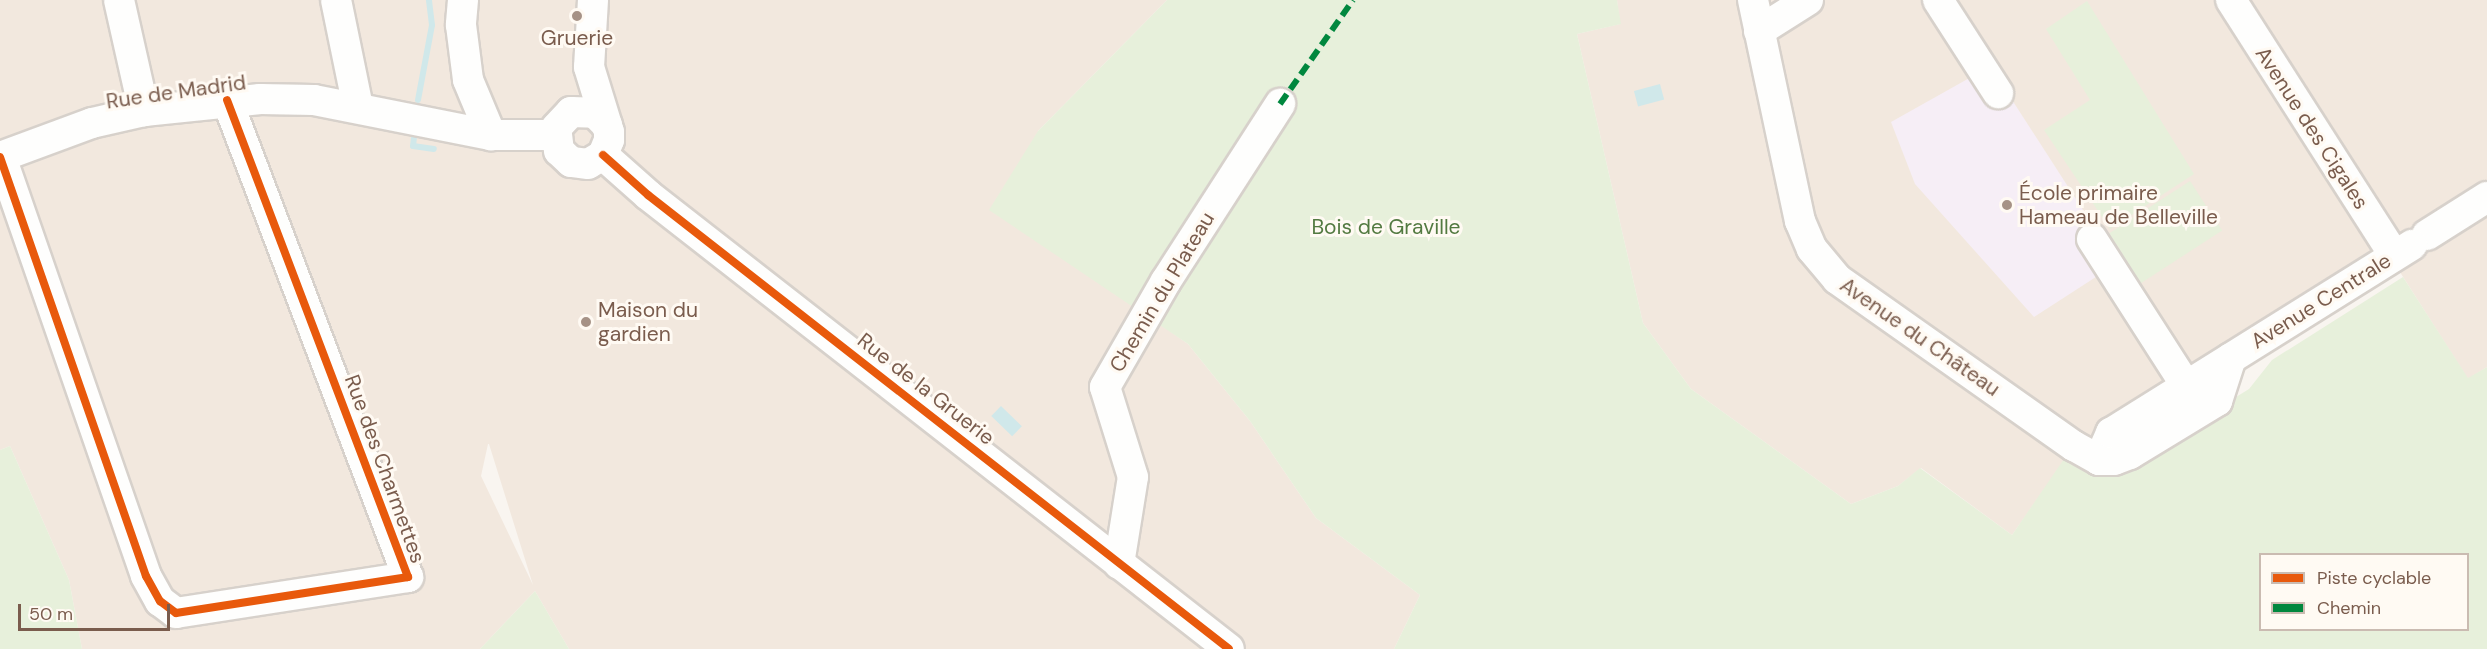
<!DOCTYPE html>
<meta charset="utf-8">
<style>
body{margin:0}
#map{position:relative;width:2487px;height:649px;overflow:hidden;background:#f9f5f0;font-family:"DM Sans",sans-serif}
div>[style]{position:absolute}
.residential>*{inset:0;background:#f2e8de}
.education>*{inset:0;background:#f6eef6}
.green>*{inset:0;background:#e7f0db;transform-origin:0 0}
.water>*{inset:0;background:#d0e8ea;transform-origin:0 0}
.stream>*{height:6px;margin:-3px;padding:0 3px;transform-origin:3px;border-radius:3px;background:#d0e8ea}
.roads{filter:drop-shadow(2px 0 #d7d1cb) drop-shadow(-2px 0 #d7d1cb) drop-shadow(0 2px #d7d1cb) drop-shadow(0 -2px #d7d1cb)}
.minor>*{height:30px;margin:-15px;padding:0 15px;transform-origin:15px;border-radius:15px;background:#fefefd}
.quiet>*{height:6px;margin-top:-3px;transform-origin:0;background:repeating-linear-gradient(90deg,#00873e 0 12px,transparent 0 18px)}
.cycleway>*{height:8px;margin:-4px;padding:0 4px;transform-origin:4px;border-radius:4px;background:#e8590c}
.dots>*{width:16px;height:16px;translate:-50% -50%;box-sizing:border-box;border:3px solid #fffaf3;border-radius:50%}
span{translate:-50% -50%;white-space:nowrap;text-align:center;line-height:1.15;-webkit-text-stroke:6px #fffaf3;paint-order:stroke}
.poi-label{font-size:21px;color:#7a5c4d}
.left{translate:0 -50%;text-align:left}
.street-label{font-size:21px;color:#7a5c4d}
.park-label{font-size:21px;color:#537a41}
.legend{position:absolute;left:2259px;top:553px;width:210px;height:78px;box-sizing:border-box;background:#fffaf3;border:2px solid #cabbb1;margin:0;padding:8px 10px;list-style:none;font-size:18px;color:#7a5c4d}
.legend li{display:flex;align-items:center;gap:12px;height:30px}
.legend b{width:30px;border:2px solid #cabbb1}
.scale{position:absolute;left:18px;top:604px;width:152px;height:27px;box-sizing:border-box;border:3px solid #7a5c4d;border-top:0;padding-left:8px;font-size:18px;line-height:21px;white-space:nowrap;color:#7a5c4d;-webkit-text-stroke:4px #fffaf3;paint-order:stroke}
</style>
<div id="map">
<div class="residential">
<i style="clip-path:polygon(evenodd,0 0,1167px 0,1038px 131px,1144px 313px,1188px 344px,1250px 421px,1316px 518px,1420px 595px,1394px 649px,569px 649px,535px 591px,480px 649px,82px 649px,69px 580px,10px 446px,0 450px,0 0,488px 444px,489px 444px,533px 585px,481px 476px,488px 444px)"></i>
<i style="clip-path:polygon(1617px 0,2487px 0,2487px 367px,2468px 379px,2398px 269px,2111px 433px,2074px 447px,2012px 535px,1921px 468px,1898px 486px,1851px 504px,1691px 389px,1643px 323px,1577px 34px,1620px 24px)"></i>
</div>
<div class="education">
<i style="clip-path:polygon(1973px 76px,2005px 89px,2094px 227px,2099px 275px,2034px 317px,1915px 184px,1891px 122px)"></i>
</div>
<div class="green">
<i style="clip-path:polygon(evenodd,1167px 0,1617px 0,1621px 24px,1577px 34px,1643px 323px,1691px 389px,1851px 504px,1898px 486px,1920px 468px,2012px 535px,2064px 459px,2108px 476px,2249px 389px,2272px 360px,2403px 277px,2468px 378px,2487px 367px,2487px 649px,1394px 649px,1420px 595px,1316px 518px,1250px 421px,1188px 344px,989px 210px,1038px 131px,1167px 0,2260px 554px,2468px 554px,2468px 630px,2260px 630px,2260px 554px)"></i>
<i style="clip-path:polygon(2087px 1px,2194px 174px,2110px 229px,2044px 130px,2090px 100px,2046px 29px)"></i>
<i style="left:2190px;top:181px;width:59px;height:103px;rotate:57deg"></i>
<i style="clip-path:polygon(10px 446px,69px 580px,82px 649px,0 649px,0 450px)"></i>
<i style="clip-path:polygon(535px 591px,569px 649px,480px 649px)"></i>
</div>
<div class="water">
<i style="left:1660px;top:84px;width:16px;height:27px;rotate:75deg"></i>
<i style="left:1001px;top:406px;width:29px;height:14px;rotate:44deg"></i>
</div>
<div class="stream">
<i style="left:418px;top:100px;width:76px;rotate:-79.4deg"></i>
<i style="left:432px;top:25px;width:25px;rotate:-97deg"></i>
<i style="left:414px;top:137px;width:9px;rotate:96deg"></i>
<i style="left:413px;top:146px;width:21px;rotate:8deg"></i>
</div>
<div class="roads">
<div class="minor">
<i style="left:119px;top:0;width:114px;rotate:77.3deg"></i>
<i style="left:336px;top:0;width:109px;rotate:78.4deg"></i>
<i style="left:463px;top:0;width:25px;rotate:95deg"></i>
<i style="left:461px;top:25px;width:55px;rotate:82.7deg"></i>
<i style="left:468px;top:80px;width:60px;rotate:67.3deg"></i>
<i style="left:593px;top:0;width:67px;rotate:93.4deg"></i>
<i style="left:589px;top:67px;width:68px;rotate:72.9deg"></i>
<i style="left:609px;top:132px;width:8px;rotate:90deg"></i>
<i style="left:609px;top:140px;width:16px;rotate:112deg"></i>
<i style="left:603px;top:155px;width:17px;rotate:149deg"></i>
<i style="left:588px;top:164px;width:17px;rotate:-173deg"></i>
<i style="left:571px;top:162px;width:16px;rotate:-137deg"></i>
<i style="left:559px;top:151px;width:23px;rotate:-97deg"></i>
<i style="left:556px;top:128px;width:22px;rotate:-47deg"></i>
<i style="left:571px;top:112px;width:24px;rotate:2deg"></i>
<i style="left:595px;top:113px;width:17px;rotate:45deg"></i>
<i style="left:1753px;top:0;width:226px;rotate:78deg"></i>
<i style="left:1800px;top:221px;width:30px;rotate:67deg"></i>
<i style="left:1812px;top:249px;width:39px;rotate:50deg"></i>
<i style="left:1837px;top:279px;width:290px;rotate:35.2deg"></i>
<i style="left:2074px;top:446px;width:29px;rotate:29deg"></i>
<i style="left:2099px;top:460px;width:15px"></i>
<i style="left:2114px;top:460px;width:17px;rotate:-21deg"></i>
<i style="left:2130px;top:454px;width:102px;rotate:-31.3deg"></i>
<i style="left:2217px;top:401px;width:45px;rotate:-72deg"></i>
<i style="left:1938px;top:0;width:111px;rotate:57.2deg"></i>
<i style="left:2231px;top:0;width:303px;rotate:57.4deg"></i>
<i style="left:1759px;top:31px;width:58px;rotate:-32.3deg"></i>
<i style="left:603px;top:155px;width:60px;rotate:41.6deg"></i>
<i style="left:648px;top:195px;width:737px;rotate:38deg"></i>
<i style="left:0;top:157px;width:98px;rotate:-20.3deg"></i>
<i style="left:92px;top:123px;width:53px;rotate:-13deg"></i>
<i style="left:144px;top:111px;width:117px;rotate:-5.9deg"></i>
<i style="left:260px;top:99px;width:54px;rotate:1.1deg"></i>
<i style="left:314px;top:100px;width:180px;rotate:11.2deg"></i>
<i style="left:491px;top:135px;width:64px"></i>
<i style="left:1px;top:157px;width:443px;rotate:70.9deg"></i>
<i style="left:146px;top:576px;width:29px;rotate:61deg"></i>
<i style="left:160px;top:601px;width:20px;rotate:37deg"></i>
<i style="left:176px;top:613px;width:235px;rotate:-8.8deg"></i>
<i style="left:408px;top:577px;width:510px;rotate:-110.78deg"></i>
<i style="left:2427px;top:235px;width:71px;rotate:-32.3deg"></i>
<i style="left:2092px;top:239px;width:176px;rotate:57.3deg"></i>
<i style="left:2099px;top:460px;width:30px;rotate:-66deg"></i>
<i style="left:2111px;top:433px;width:355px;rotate:-32deg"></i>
<i style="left:1119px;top:564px;width:88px;rotate:-80.9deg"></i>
<i style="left:1133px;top:477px;width:94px;rotate:-107.3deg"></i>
<i style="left:1105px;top:387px;width:122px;rotate:-60.1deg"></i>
<i style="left:1166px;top:281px;width:211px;rotate:-57.2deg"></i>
</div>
</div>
<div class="quiet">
<i style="left:1280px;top:104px;width:127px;rotate:-54.9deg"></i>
</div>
<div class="cycleway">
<i style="left:603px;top:155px;width:60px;rotate:41.6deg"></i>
<i style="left:648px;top:195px;width:737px;rotate:38deg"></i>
<i style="left:0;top:157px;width:444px;rotate:70.8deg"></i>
<i style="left:146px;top:576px;width:29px;rotate:61deg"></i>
<i style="left:160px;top:601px;width:20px;rotate:37deg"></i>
<i style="left:176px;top:613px;width:235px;rotate:-8.8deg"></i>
<i style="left:408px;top:577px;width:510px;rotate:-110.78deg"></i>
</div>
<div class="dots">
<i style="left:577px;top:16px;background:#a69286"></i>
<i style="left:2007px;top:205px;background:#a69286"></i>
<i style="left:586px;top:322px;background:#a69286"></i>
</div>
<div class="poi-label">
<span style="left:577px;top:38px">Gruerie</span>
<span class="left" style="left:2019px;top:205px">École primaire<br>Hameau de Belleville</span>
<span class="left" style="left:598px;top:322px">Maison du<br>gardien</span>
</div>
<div class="street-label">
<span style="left:176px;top:92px;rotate:-8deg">Rue de Madrid</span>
<span style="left:2312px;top:128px;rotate:57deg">Avenue des Cigales</span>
<span style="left:1162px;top:292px;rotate:-59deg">Chemin du Plateau</span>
<span style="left:2321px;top:301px;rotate:-32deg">Avenue Centrale</span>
<span style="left:1920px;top:337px;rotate:35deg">Avenue du Château</span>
<span style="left:926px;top:389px;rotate:38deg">Rue de la Gruerie</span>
<span style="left:385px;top:469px;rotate:70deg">Rue des Charmettes</span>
</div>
<div class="park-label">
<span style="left:1386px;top:227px">Bois de Graville</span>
</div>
<ul class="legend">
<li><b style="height:8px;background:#e8590c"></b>Piste cyclable</li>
<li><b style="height:8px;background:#00873e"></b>Chemin</li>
</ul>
<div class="scale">50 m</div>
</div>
